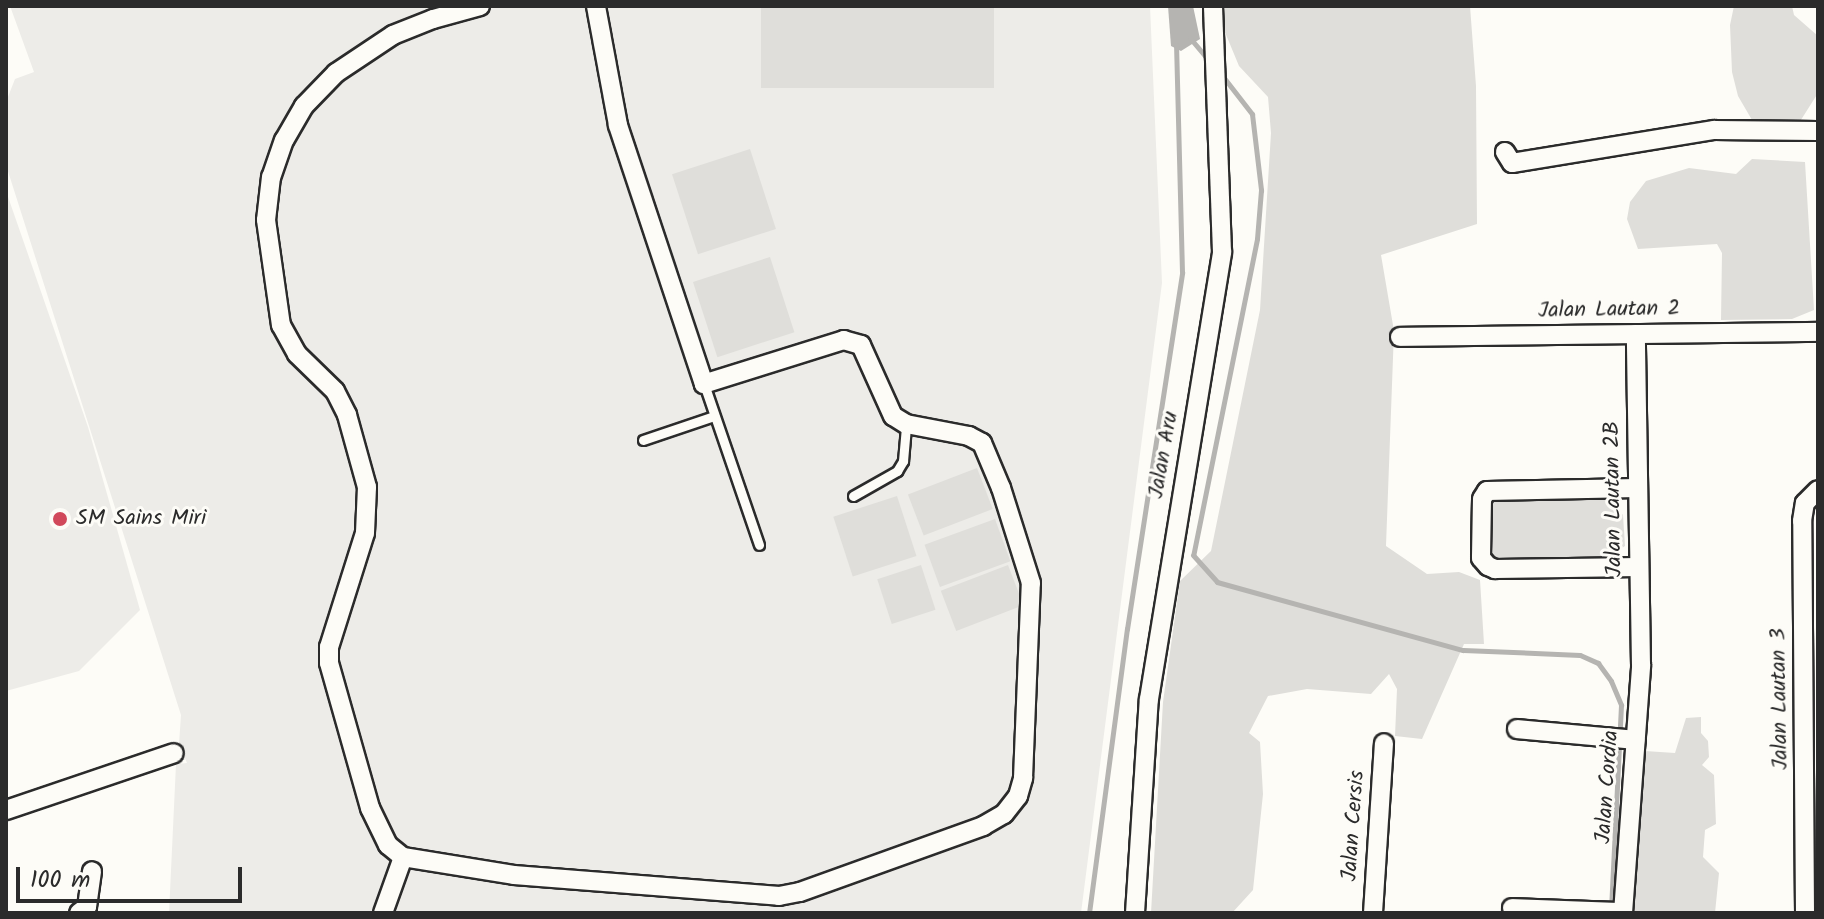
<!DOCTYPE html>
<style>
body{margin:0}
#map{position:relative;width:1824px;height:919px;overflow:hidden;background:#fdfcf7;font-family:Kalam,sans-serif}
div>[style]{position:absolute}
.built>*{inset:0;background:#edece8}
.green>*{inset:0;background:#dfdeda;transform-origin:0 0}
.water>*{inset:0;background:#b5b4b1}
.stream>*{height:5px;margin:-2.5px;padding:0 2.5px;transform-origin:2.5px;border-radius:2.5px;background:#b5b4b1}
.roads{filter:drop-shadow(2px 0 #2b2b2b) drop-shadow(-2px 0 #2b2b2b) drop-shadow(0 2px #2b2b2b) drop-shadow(0 -2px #2b2b2b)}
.service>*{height:9px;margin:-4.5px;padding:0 4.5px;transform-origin:4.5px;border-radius:4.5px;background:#fdfcf7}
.minor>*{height:18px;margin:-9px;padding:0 9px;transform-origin:9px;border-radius:9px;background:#fdfcf7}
.dots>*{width:22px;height:22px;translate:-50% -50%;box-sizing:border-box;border:4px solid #fdfcf7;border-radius:50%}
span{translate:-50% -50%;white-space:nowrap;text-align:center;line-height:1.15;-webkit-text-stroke:6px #fdfcf7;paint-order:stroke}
.street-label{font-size:22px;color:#2b2b2b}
.poi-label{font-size:22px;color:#2b2b2b}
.left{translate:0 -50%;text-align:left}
.frame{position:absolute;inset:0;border:8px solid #2b2b2b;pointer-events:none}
.scale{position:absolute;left:16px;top:867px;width:226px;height:36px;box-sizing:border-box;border:4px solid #2b2b2b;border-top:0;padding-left:10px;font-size:24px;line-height:28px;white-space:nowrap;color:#2b2b2b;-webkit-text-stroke:6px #fdfcf7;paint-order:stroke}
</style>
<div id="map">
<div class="built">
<i style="clip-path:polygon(10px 6px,1150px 6px,1162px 283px,1081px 913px,169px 913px,176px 764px,187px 763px,179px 744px,181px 715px,6px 165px,6px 102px,15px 79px,34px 72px)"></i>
<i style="clip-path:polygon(6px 191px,88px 427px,140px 610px,79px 671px,6px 691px)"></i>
</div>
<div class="green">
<i style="left:761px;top:6px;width:233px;height:82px"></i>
<i style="clip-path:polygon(1222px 6px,1470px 6px,1476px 86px,1477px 224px,1381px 255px,1394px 331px,1386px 546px,1427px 574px,1459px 572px,1480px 580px,1484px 644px,1464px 644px,1422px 739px,1395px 736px,1397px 689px,1389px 674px,1371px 694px,1307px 689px,1268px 696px,1249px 733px,1260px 742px,1263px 794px,1253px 890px,1232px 913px,1151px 913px,1163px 702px,1180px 581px,1211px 551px,1260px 310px,1271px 133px,1268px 97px,1239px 66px,1222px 25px)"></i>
<i style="clip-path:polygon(1734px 6px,1792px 6px,1794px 15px,1818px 36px,1818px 93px,1799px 123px,1752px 120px,1738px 96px,1732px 72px,1730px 25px)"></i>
<i style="left:750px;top:149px;width:84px;height:82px;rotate:72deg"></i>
<i style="clip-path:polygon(1752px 159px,1805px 162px,1814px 310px,1792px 319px,1721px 320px,1722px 253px,1717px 244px,1638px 249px,1627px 219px,1630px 202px,1646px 181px,1689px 168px,1736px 174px)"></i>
<i style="left:770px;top:257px;width:79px;height:81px;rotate:72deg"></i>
<i style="left:977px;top:468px;width:44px;height:74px;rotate:69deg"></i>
<i style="clip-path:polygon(1499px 493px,1606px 495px,1623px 515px,1625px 546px,1601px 563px,1499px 565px,1486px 556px,1485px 501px)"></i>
<i style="left:897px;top:496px;width:63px;height:67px;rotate:72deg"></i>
<i style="left:995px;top:519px;width:45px;height:75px;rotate:70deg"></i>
<i style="left:921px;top:565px;width:47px;height:46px;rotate:72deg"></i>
<i style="left:1008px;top:565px;width:43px;height:72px;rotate:69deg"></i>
<i style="clip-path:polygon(1701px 717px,1701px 733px,1708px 741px,1709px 757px,1702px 765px,1714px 775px,1716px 824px,1705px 830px,1703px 857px,1719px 873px,1715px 913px,1633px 913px,1645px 751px,1675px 753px,1686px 718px)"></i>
</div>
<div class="water">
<i style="clip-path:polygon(1168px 6px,1193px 6px,1200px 39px,1181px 51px,1171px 46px)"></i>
</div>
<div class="stream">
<i style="left:1190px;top:38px;width:30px;rotate:50deg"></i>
<i style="left:1221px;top:74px;width:51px;rotate:52.2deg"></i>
<i style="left:1252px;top:114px;width:77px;rotate:83.2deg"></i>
<i style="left:1261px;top:190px;width:49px;rotate:94.7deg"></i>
<i style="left:1257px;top:239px;width:322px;rotate:101.4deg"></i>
<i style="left:1193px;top:555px;width:36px;rotate:48deg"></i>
<i style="left:1217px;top:582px;width:255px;rotate:15.5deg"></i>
<i style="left:1463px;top:650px;width:117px;rotate:2.4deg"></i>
<i style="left:1580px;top:655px;width:20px;rotate:24deg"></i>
<i style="left:1598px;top:663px;width:22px;rotate:54deg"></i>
<i style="left:1611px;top:681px;width:26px;rotate:67deg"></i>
<i style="left:1621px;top:705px;width:203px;rotate:92.8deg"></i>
<i style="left:1089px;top:913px;width:287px;rotate:-82.4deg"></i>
<i style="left:1127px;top:629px;width:361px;rotate:-81.2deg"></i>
<i style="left:1182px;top:272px;width:227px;rotate:-91.5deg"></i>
</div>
<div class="roads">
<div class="service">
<i style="left:704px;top:384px;width:170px;rotate:71.1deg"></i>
<i style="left:643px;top:440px;width:75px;rotate:-18.7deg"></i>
<i style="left:853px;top:496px;width:51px;rotate:-29.6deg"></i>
<i style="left:897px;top:471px;width:12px;rotate:-59deg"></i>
<i style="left:903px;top:461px;width:37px;rotate:-85deg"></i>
</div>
<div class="minor">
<i style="left:480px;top:6px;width:49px;rotate:164.5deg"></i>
<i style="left:433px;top:19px;width:43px;rotate:158.2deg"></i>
<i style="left:393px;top:35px;width:69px;rotate:146.3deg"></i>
<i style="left:336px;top:73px;width:46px;rotate:134.1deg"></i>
<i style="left:304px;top:106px;width:39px;rotate:120deg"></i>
<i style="left:284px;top:140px;width:39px;rotate:109deg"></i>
<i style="left:271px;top:177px;width:43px;rotate:96.6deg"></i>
<i style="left:266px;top:220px;width:106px;rotate:81.9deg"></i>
<i style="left:281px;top:325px;width:33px;rotate:61deg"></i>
<i style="left:297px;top:354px;width:53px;rotate:44.2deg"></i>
<i style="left:335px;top:391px;width:27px;rotate:63deg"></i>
<i style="left:347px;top:415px;width:75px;rotate:74.5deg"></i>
<i style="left:367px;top:487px;width:46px;rotate:92.5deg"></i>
<i style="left:365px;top:533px;width:120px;rotate:107.5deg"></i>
<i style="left:329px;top:647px;width:16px;rotate:90deg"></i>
<i style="left:329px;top:663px;width:151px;rotate:74.2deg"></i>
<i style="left:370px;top:808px;width:41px;rotate:64.1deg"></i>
<i style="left:388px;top:845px;width:19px;rotate:39deg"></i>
<i style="left:403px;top:857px;width:112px;rotate:9.2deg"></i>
<i style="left:514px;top:875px;width:266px;rotate:4.5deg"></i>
<i style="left:779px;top:896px;width:21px;rotate:-11deg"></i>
<i style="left:800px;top:892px;width:195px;rotate:-19.8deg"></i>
<i style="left:983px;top:826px;width:24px;rotate:-30deg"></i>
<i style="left:1004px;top:814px;width:23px;rotate:-52deg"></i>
<i style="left:1018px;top:796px;width:19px;rotate:-74deg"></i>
<i style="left:1023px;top:778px;width:195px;rotate:-87.7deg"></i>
<i style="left:1031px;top:583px;width:100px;rotate:-107.5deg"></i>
<i style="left:1001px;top:488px;width:49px;rotate:-112.9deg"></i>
<i style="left:982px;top:443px;width:15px;rotate:-152deg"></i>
<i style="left:969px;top:436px;width:64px;rotate:-169.2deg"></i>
<i style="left:906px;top:424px;width:15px;rotate:-148deg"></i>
<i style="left:893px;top:416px;width:78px;rotate:-114.3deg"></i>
<i style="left:861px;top:345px;width:18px;rotate:-164deg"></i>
<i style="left:844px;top:340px;width:147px;rotate:162.6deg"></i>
<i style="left:704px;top:384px;width:273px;rotate:-108.4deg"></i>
<i style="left:618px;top:125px;width:121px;rotate:-100.5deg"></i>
<i style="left:1505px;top:152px;width:13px;rotate:58deg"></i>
<i style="left:1512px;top:163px;width:205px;rotate:-9.3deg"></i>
<i style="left:1714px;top:130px;width:104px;rotate:0.6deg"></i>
<i style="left:1400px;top:337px;width:418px;rotate:-0.7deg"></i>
<i style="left:1637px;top:488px;width:150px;rotate:178.9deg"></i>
<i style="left:1487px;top:491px;width:9px;rotate:122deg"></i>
<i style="left:1482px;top:499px;width:59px;rotate:91deg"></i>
<i style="left:1481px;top:558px;width:11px;rotate:49deg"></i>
<i style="left:1488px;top:566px;width:8px;rotate:23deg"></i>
<i style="left:1495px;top:569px;width:144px;rotate:-0.8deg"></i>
<i style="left:1517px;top:729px;width:119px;rotate:5.3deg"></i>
<i style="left:6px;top:810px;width:177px;rotate:-18.7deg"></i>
<i style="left:1512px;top:908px;width:111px;rotate:2.1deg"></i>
<i style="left:79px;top:913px;width:10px;rotate:-37deg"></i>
<i style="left:87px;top:907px;width:36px;rotate:-82deg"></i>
<i style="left:383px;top:913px;width:59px;rotate:-70.3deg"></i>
<i style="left:1135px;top:913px;width:214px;rotate:-86.3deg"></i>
<i style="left:1149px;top:699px;width:453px;rotate:-80.7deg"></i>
<i style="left:1222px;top:252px;width:246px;rotate:-92.1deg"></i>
<i style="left:1373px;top:913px;width:170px;rotate:-86.3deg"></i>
<i style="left:1623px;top:913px;width:249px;rotate:-85.8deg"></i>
<i style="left:1641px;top:665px;width:331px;rotate:-90.9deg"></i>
<i style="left:1805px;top:913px;width:392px;rotate:-90.4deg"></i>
<i style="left:1802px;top:521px;width:18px;rotate:-81deg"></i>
<i style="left:1805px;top:503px;width:18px;rotate:-45deg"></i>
</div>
</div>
<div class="dots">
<i style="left:60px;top:519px;background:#d1495b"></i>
</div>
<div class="street-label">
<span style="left:1609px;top:310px;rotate:-1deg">Jalan Lautan 2</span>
<span style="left:1164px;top:455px;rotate:-80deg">Jalan Aru</span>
<span style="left:1614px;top:499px;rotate:-91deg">Jalan Lautan 2B</span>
<span style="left:1780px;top:699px;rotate:-91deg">Jalan Lautan 3</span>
<span style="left:1608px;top:787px;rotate:-86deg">Jalan Cordia</span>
<span style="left:1354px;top:826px;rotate:-86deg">Jalan Cersis</span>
</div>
<div class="poi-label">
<span class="left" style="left:76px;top:519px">SM Sains Miri</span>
</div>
<div class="frame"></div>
<div class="scale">100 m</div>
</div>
